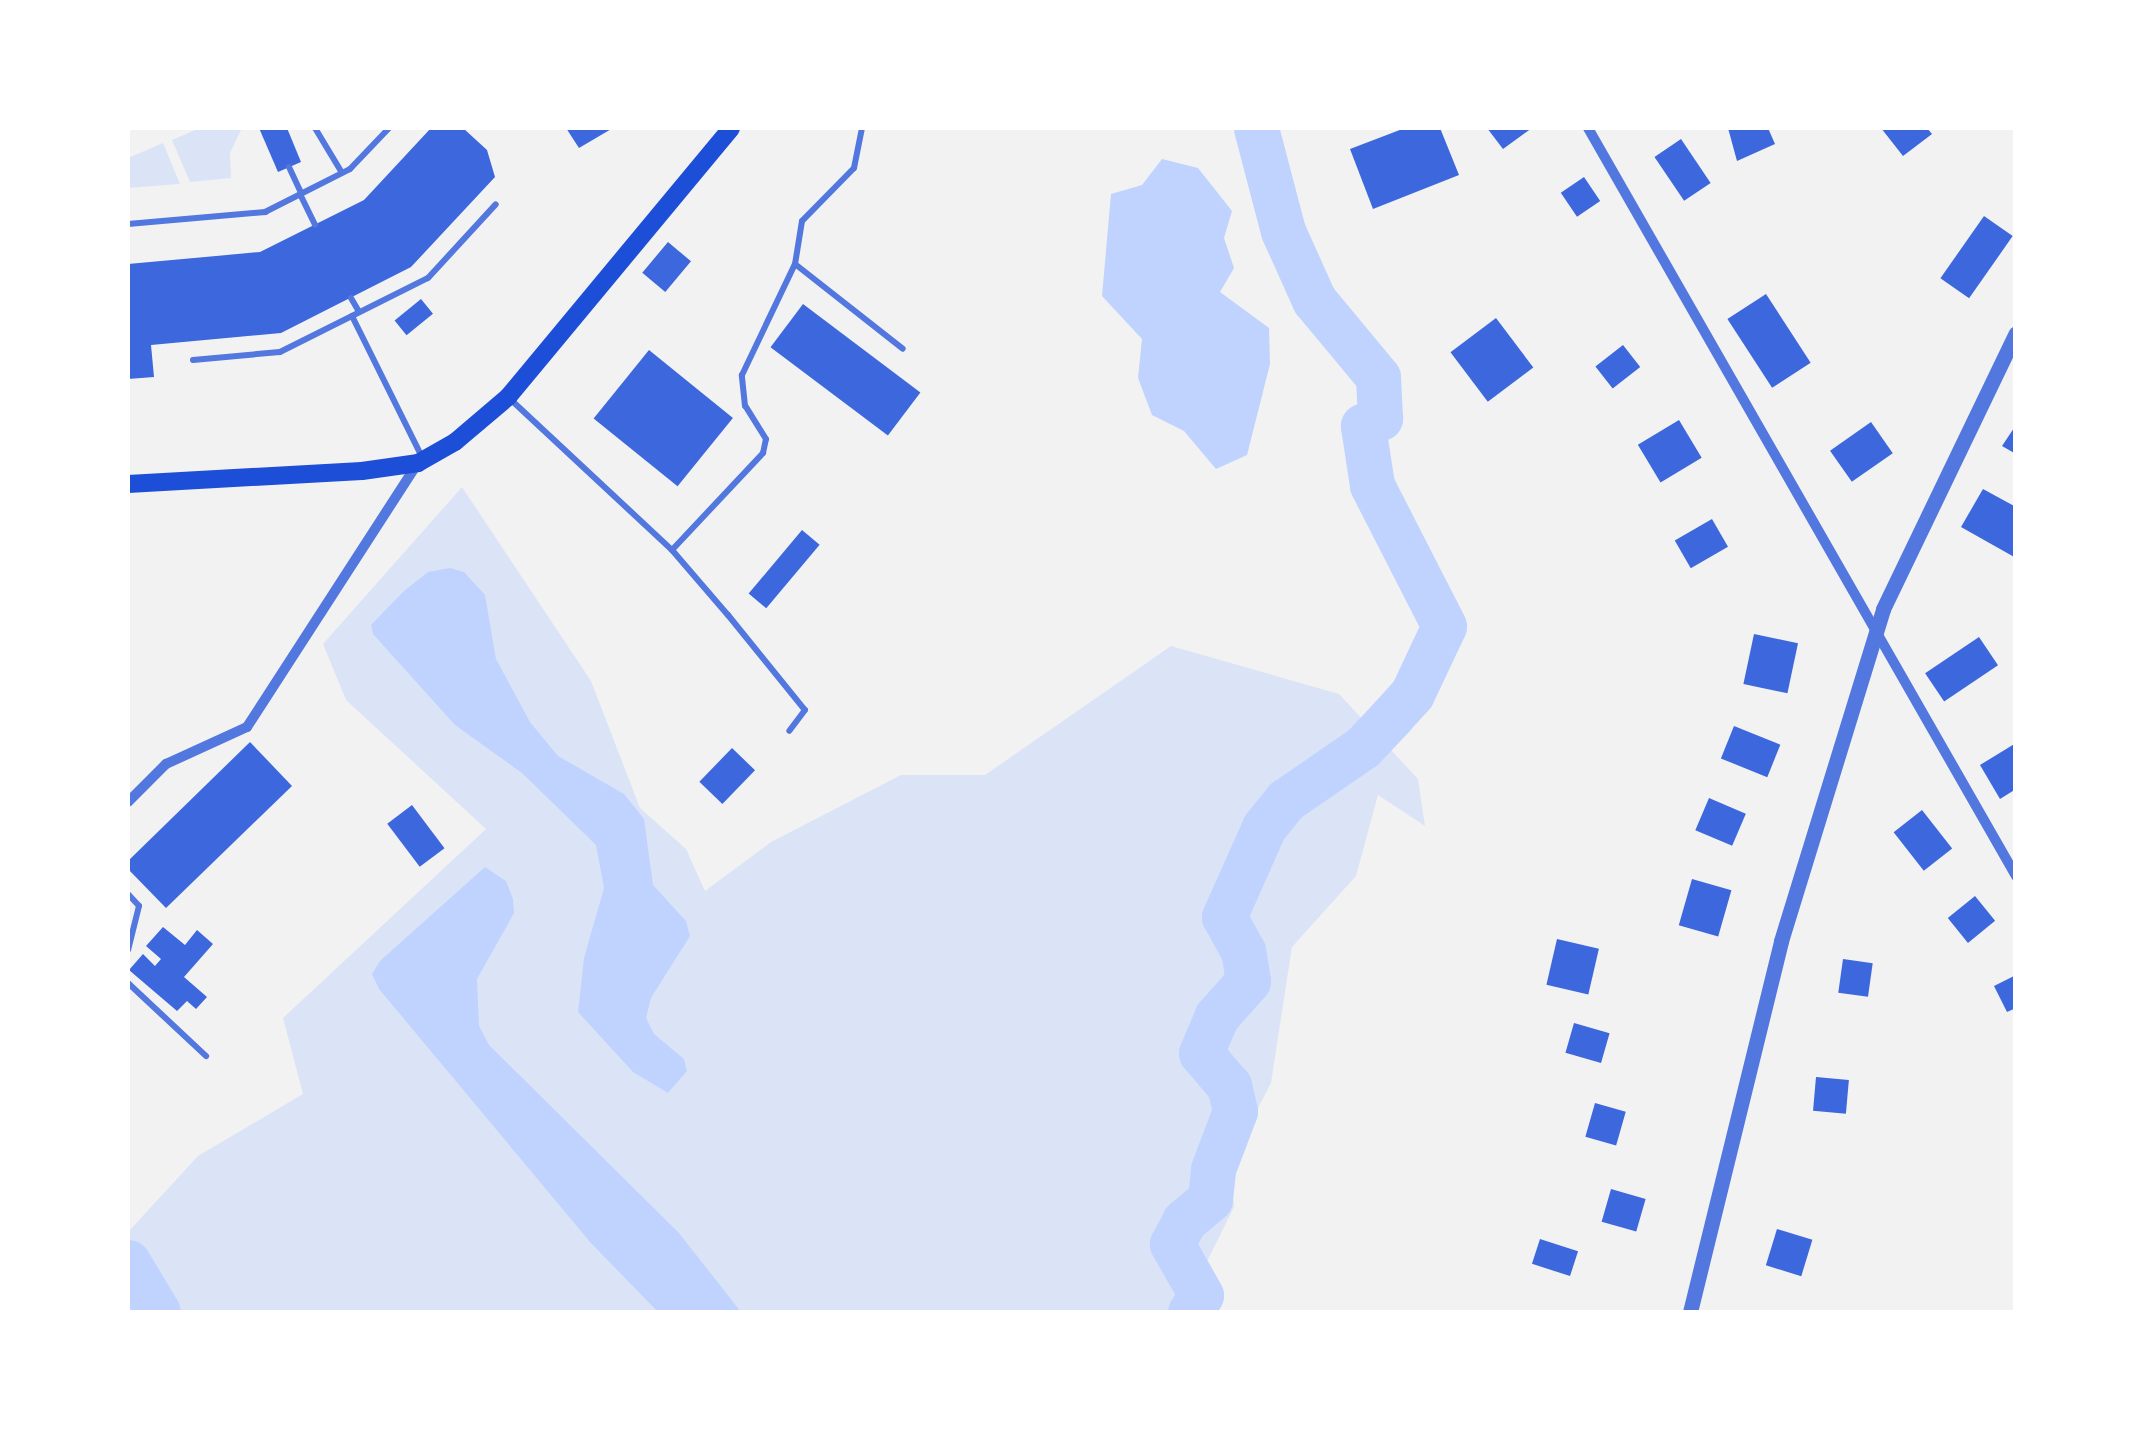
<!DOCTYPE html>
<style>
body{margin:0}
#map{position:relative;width:2143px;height:1440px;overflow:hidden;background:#f2f2f2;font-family:"Noto Serif",serif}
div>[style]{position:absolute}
.green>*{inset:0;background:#dbe4f7}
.water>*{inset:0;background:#bfd3fe}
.river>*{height:45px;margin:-22.5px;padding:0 22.5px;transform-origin:22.5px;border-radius:22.5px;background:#bfd3fe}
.building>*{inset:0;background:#3d67dc;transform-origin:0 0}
.service>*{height:6px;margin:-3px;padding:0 3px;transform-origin:3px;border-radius:3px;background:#5277de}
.minor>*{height:10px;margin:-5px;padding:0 5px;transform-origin:5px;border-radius:5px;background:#5277de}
.tertiary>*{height:15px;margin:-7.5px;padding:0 7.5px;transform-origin:7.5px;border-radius:7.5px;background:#5277de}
.secondary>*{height:18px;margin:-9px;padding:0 9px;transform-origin:9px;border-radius:9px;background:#1d4ed8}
span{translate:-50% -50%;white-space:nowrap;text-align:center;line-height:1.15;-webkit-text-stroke:10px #fff;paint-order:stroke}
.frame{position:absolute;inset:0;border:130px solid #fff;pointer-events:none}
</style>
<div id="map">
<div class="green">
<i style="clip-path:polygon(200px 128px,242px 128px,230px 153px,231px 178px,190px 182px,172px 140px)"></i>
<i style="clip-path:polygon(163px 143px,180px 184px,128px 188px,128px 158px)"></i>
<i style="clip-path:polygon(462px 487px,591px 681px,640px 808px,686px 849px,705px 891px,771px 842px,901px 775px,985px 775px,1171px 646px,1339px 694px,1418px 779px,1425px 826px,1378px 795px,1356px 876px,1292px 947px,1271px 1083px,1230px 1162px,1234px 1207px,1182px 1312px,128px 1312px,128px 1232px,198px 1156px,303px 1094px,283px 1018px,486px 829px,346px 700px,323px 644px)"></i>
</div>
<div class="water">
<i style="clip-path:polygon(1162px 159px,1198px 168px,1232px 211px,1224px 238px,1234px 268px,1220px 292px,1269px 328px,1270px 364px,1247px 455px,1216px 469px,1184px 431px,1152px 415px,1138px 378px,1142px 339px,1102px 296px,1111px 194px,1142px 185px)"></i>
<i style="clip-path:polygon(450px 568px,464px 572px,485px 595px,496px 659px,530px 722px,558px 756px,624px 794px,644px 819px,653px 885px,686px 921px,690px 936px,651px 998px,646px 1018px,654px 1034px,684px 1059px,687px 1071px,668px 1093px,633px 1072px,578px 1012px,584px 958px,604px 888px,596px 845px,522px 773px,455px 725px,373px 634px,371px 625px,404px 591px,428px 572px)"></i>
<i style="clip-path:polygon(485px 867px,506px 881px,513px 899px,514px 913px,477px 979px,479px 1026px,489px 1045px,679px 1233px,741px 1312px,658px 1312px,590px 1242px,379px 989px,372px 974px,380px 961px)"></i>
</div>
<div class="river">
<i style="left:128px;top:1262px;width:58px;rotate:59deg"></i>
<i style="left:1190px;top:1312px;width:20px;rotate:-57deg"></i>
<i style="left:1201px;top:1295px;width:59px;rotate:-119.6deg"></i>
<i style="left:1172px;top:1244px;width:26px;rotate:-62deg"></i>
<i style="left:1184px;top:1221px;width:34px;rotate:-40deg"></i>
<i style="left:1210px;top:1199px;width:30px;rotate:-84deg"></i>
<i style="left:1213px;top:1169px;width:62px;rotate:-69.2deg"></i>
<i style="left:1235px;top:1111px;width:26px;rotate:-103deg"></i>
<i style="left:1229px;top:1086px;width:43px;rotate:-130.3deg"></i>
<i style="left:1201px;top:1053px;width:39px;rotate:-67deg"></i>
<i style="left:1216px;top:1017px;width:48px;rotate:-48.4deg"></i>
<i style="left:1248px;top:981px;width:30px;rotate:-99deg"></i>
<i style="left:1243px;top:951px;width:39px;rotate:-119deg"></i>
<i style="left:1224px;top:917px;width:98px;rotate:-66deg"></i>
<i style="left:1264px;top:827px;width:35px;rotate:-51deg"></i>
<i style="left:1286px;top:800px;width:93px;rotate:-34.5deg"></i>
<i style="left:1363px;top:747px;width:42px;rotate:-46.9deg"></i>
<i style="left:1392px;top:716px;width:30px;rotate:-48deg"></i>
<i style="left:1412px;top:694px;width:75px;rotate:-64.8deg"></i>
<i style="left:1444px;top:626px;width:158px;rotate:-117.1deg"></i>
<i style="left:1372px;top:485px;width:60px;rotate:-98.7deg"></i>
<i style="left:1363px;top:426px;width:19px;rotate:-25deg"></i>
<i style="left:1380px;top:418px;width:41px;rotate:-92.8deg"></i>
<i style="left:1378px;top:377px;width:100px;rotate:-129.7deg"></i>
<i style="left:1314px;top:300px;width:76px;rotate:-114.2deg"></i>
<i style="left:1283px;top:231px;width:106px;rotate:-104.7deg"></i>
</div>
<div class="building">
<i style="clip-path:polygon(259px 128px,287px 128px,301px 162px,278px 172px)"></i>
<i style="clip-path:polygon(431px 128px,463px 128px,487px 150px,495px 177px,411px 267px,281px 333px,151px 345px,154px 377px,128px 379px,128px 264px,260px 252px,364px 200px)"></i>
<i style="clip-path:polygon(566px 128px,613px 128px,579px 148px)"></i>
<i style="clip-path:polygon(1405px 128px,1440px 128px,1459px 175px,1373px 209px,1350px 149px)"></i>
<i style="clip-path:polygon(1487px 128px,1532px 128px,1503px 149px)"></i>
<i style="clip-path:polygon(1728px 128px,1768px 128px,1775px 144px,1737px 161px)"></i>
<i style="clip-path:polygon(1881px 128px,1927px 128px,1932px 134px,1903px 156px)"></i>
<i style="left:1681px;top:139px;width:53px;height:32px;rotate:56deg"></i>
<i style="left:1584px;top:177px;width:29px;height:28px;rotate:56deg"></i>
<i style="left:1984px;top:216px;width:35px;height:76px;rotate:35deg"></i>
<i style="left:668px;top:242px;width:30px;height:40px;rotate:40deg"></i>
<i style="left:1766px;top:294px;width:82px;height:46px;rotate:57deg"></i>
<i style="left:421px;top:299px;width:19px;height:34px;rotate:51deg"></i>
<i style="left:803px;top:304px;width:147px;height:54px;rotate:37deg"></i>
<i style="left:1496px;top:318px;width:62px;height:57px;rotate:53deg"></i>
<i style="left:1623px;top:345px;width:28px;height:35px;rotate:52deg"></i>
<i style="left:649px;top:350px;width:108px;height:88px;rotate:39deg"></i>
<i style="left:1679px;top:420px;width:44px;height:48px;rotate:59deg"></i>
<i style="left:1871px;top:422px;width:38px;height:50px;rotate:55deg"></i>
<i style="clip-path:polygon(2016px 425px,2016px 454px,2002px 446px)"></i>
<i style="clip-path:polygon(1983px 489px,2016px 507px,2016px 558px,1961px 527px)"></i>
<i style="left:1712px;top:519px;width:32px;height:43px;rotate:60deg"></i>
<i style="left:802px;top:530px;width:23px;height:83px;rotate:40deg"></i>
<i style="left:1754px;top:634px;width:45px;height:51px;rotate:12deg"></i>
<i style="left:1979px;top:637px;width:34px;height:65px;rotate:56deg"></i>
<i style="left:1734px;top:726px;width:50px;height:35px;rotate:22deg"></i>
<i style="clip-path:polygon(250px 742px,292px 786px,166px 908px,128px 869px,128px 861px)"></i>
<i style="clip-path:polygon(2016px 743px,2016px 789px,2000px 799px,1980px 765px)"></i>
<i style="left:732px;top:748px;width:32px;height:47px;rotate:44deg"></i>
<i style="left:1709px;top:798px;width:40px;height:35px;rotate:23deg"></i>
<i style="left:412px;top:805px;width:54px;height:31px;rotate:53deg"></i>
<i style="left:1922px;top:810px;width:49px;height:36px;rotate:52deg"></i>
<i style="left:1692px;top:879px;width:41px;height:48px;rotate:16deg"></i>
<i style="left:1975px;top:896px;width:32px;height:35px;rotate:51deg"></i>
<i style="clip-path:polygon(163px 927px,185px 945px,197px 930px,213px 944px,184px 977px,207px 997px,196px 1009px,187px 1001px,177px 1011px,129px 970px,143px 954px,155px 966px,161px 959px,146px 946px)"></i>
<i style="left:1557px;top:939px;width:43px;height:47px;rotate:13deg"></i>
<i style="left:1843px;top:959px;width:30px;height:34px;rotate:8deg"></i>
<i style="clip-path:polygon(2016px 975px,2016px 1008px,2007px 1012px,1994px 986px)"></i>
<i style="left:1574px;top:1023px;width:37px;height:31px;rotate:16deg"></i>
<i style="left:1816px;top:1077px;width:33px;height:34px;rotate:5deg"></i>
<i style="left:1595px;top:1103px;width:32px;height:35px;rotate:16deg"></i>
<i style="left:1611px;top:1189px;width:36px;height:34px;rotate:16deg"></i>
<i style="left:1777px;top:1229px;width:37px;height:38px;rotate:17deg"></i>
<i style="left:1540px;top:1239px;width:40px;height:26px;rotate:18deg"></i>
</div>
<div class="service">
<i style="left:315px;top:128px;width:52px;rotate:59deg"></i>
<i style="left:862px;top:128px;width:41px;rotate:101.3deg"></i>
<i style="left:854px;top:168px;width:74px;rotate:134.5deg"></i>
<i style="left:802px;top:221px;width:44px;rotate:99.2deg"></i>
<i style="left:795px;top:264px;width:137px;rotate:38.2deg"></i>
<i style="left:289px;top:167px;width:29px;rotate:65deg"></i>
<i style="left:300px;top:194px;width:34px;rotate:64deg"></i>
<i style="left:128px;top:224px;width:138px;rotate:-5deg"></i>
<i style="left:265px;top:212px;width:95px;rotate:-26.8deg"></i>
<i style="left:350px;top:169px;width:57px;rotate:-46.4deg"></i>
<i style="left:351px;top:298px;width:16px;rotate:60deg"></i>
<i style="left:352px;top:316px;width:160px;rotate:63.6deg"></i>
<i style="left:193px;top:360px;width:87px;rotate:-5.3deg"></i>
<i style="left:280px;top:352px;width:165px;rotate:-26.6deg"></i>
<i style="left:428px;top:278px;width:100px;rotate:-47.4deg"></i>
<i style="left:509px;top:398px;width:223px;rotate:43deg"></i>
<i style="left:672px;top:550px;width:86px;rotate:49.3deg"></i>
<i style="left:728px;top:615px;width:122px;rotate:51deg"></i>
<i style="left:805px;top:710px;width:26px;rotate:127deg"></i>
<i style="left:672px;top:550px;width:133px;rotate:-46.8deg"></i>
<i style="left:763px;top:453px;width:14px;rotate:-78deg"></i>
<i style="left:766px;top:439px;width:39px;rotate:-122deg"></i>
<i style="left:745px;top:406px;width:31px;rotate:-96deg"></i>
<i style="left:742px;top:375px;width:123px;rotate:-64.5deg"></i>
<i style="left:128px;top:894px;width:16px;rotate:47deg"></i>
<i style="left:139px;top:906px;width:45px;rotate:104deg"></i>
<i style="left:128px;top:983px;width:107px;rotate:43.1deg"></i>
</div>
<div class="minor">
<i style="left:1588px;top:128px;width:862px;rotate:60.22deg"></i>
<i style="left:128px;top:802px;width:54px;rotate:-45deg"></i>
<i style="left:166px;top:764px;width:89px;rotate:-24.6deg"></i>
<i style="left:247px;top:727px;width:315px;rotate:-57.1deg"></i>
</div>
<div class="tertiary">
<i style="left:1690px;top:1312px;width:382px;rotate:-76.2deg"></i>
<i style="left:1781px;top:941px;width:347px;rotate:-72.9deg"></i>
<i style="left:1883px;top:609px;width:306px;rotate:-64.3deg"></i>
</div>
<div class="secondary">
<i style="left:128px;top:484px;width:234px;rotate:-3.2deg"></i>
<i style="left:362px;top:471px;width:57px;rotate:-8.1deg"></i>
<i style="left:418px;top:463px;width:43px;rotate:-29.6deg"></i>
<i style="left:455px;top:442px;width:70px;rotate:-40.3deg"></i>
<i style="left:508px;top:397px;width:349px;rotate:-50.3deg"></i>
</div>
<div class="frame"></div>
</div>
